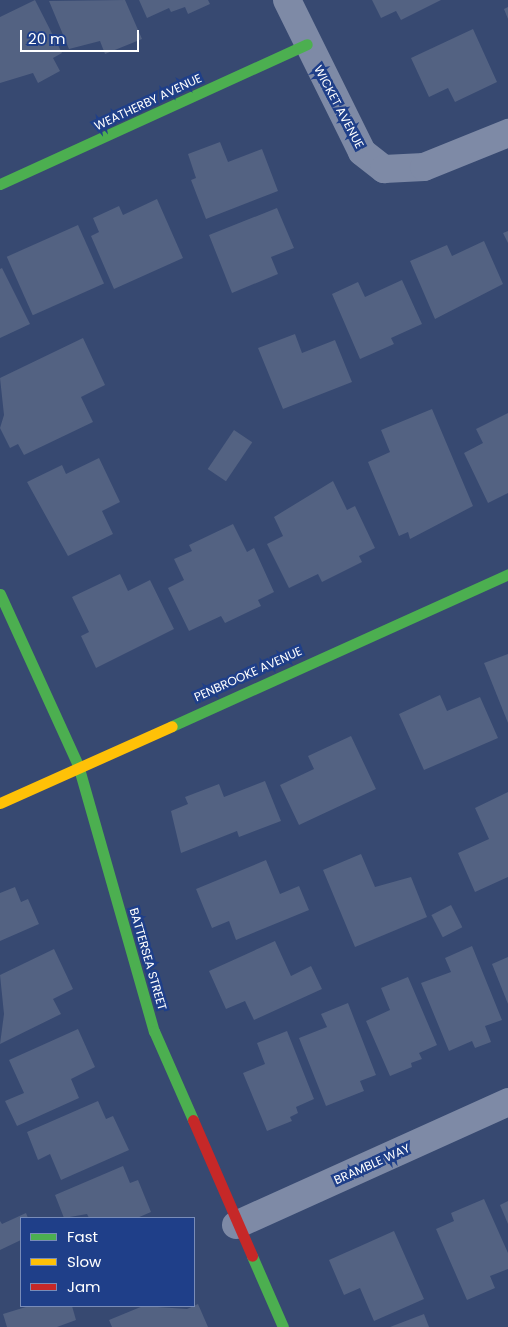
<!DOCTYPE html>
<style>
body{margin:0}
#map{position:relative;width:508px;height:1327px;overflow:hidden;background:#374971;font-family:Poppins,sans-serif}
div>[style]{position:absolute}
.building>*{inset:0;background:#536282;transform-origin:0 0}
.street>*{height:28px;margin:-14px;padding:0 14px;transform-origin:14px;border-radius:14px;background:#7e8aa6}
.fast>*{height:11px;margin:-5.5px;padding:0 5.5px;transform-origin:5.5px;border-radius:5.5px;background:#4caf50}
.slow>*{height:11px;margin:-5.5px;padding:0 5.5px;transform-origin:5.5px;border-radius:5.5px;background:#ffc107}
.jam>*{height:11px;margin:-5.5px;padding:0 5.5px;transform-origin:5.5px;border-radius:5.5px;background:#c62828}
span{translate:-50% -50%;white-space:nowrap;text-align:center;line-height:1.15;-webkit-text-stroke:5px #1f3f89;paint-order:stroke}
.street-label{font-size:12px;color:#fff}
.legend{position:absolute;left:20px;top:1217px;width:175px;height:90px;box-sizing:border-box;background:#1f3f89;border:1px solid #798cb8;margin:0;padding:6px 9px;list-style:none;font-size:15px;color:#fff}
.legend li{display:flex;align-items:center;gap:10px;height:25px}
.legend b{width:25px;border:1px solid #798cb8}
.scale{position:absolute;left:20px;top:30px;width:119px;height:22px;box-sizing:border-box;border:2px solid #fff;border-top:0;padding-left:6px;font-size:15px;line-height:18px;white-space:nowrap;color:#fff;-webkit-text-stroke:4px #1f3f89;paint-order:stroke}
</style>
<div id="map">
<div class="building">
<i style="clip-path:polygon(35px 0,62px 53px,53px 58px,60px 71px,38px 83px,33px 73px,0 83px,0 17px)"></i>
<i style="clip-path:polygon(125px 0,142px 39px,105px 54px,100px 41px,69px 49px,49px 1px)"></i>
<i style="clip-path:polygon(139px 0,208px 0,210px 4px,188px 14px,185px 7px,171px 12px,169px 8px,147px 18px)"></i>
<i style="clip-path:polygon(372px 0,441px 0,401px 20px,396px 11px,381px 18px)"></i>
<i style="clip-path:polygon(508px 7px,508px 19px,504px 9px)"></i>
<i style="clip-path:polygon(473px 29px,497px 82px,455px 102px,448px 88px,429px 97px,411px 58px)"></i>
<i style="clip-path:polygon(220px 142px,228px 162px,262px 149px,278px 191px,206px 219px,191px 180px,196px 178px,188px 154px)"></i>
<i style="clip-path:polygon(157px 199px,183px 258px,114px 289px,91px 236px,99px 232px,93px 218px,119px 206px,123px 215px)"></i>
<i style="clip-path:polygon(277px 208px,294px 248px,271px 257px,278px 274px,232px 293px,209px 235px)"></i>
<i style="left:78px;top:225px;width:64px;height:78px;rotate:66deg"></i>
<i style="clip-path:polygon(508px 231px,508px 243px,503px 233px)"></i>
<i style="clip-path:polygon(484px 241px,503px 284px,435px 319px,410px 261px,447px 245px,452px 256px)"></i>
<i style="clip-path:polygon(2px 268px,30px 324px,0 338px,0 269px)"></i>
<i style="clip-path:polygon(402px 280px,422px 324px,391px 338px,394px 344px,360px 359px,332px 294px,358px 282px,365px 297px)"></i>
<i style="clip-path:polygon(295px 334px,302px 353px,335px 340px,352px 382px,283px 409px,258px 348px)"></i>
<i style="clip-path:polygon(83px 338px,105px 385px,81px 397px,93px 422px,24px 455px,18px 444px,10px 448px,0 428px,4px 415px,0 378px)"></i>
<i style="clip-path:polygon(432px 409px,473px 506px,410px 539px,408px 532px,399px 536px,368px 462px,390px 452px,381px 430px)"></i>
<i style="clip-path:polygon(508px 413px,508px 493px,488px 503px,464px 453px,483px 443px,476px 429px)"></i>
<i style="left:234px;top:430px;width:22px;height:47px;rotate:34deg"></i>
<i style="clip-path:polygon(99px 458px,120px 502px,102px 511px,113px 534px,68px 556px,27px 482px,62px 465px,66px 474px)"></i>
<i style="clip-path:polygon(333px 481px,347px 510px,355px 506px,375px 548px,359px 556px,362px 562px,322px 582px,318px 574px,289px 588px,267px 544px,283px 536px,274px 517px)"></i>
<i style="clip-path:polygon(233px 524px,247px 552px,254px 548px,274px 592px,258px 600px,261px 606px,225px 623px,221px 616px,189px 631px,168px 588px,184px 580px,174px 559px,192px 551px,189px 545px)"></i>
<i style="clip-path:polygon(120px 574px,128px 591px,150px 580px,174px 629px,96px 668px,81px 636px,89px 632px,72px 597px)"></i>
<i style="clip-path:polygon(508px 654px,508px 723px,484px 663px)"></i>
<i style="clip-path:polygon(440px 695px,447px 711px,480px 697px,498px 738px,424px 770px,399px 714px)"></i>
<i style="clip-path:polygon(351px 736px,376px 789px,299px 825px,280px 785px,314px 769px,308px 756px)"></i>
<i style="clip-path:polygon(265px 781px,281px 821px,239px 837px,237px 831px,181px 853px,171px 811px,188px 804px,185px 797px,219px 784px,224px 797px)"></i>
<i style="clip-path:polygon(508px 792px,508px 877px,475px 892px,458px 853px,489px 839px,475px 808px)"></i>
<i style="clip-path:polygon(361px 854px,375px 887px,411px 877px,427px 917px,355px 947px,323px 870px)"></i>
<i style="clip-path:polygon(266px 860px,280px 894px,299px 886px,309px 910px,236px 940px,229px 921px,212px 928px,196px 889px)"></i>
<i style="clip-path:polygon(15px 887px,21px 902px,28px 899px,39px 924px,0 941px,0 893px)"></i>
<i style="left:451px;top:905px;width:25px;height:22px;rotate:63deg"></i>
<i style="clip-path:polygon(275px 941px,291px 976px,311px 966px,322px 989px,254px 1020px,245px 1001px,226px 1009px,209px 971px)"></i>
<i style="clip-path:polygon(472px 946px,502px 1020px,485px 1026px,491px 1042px,475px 1048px,472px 1041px,449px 1051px,421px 983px,451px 972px,445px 958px)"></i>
<i style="clip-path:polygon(54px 949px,73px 989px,53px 999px,61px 1014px,0 1044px,4px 1014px,0 975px)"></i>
<i style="clip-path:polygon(508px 957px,508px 1004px,492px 964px)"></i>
<i style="clip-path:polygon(408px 977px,437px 1045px,419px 1053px,422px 1059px,411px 1063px,412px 1067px,390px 1076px,366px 1021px,390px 1010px,381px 988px)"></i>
<i style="clip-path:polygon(348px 1003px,376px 1075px,360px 1081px,364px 1091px,326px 1106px,299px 1038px,327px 1027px,321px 1014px)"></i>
<i style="clip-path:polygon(78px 1029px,95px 1067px,71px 1079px,79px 1098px,17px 1126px,5px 1101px,24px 1093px,9px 1060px)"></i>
<i style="clip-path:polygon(287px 1031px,314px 1099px,296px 1107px,298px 1113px,290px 1117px,292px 1121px,267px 1131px,243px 1073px,265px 1064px,257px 1043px)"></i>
<i style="clip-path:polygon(98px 1101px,106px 1119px,113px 1116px,129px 1150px,61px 1180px,50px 1154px,38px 1160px,27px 1132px)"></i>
<i style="clip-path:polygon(123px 1166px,130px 1183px,138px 1180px,151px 1212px,137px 1218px,89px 1218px,87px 1214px,64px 1218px,55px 1195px)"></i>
<i style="clip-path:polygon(484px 1199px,508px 1253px,508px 1269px,490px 1276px,495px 1288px,467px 1300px,436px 1229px,454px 1221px,451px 1213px)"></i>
<i style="clip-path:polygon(508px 1201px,508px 1224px,500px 1205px)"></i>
<i style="clip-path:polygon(26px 1213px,28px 1218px,21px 1218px,21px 1240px,0 1250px,0 1221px,2px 1224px)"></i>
<i style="clip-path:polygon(394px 1231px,424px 1299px,374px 1321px,360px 1288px,344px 1295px,329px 1260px)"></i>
<i style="clip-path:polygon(198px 1304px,208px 1327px,112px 1327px,109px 1320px,143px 1306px,187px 1309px)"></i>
<i style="clip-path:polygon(29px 1306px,72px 1306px,76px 1320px,57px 1327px,7px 1327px,3px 1314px)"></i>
<i style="clip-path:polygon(424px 1314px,429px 1327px,390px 1327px)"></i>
</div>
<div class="street">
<i style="left:287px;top:0;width:169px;rotate:63.7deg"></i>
<i style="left:362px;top:152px;width:28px;rotate:38deg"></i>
<i style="left:384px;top:169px;width:40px;rotate:-2.9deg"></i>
<i style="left:424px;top:167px;width:91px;rotate:-22deg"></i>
<i style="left:236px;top:1225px;width:299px;rotate:-24.3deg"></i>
</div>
<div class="fast">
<i style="left:0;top:184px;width:337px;rotate:-24.5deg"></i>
<i style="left:0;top:594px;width:188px;rotate:65.5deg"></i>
<i style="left:78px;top:765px;width:277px;rotate:74.1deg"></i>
<i style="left:154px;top:1031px;width:97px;rotate:66.3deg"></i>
<i style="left:172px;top:726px;width:369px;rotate:-24.3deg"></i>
<i style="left:252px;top:1256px;width:77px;rotate:66.4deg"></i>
</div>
<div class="slow">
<i style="left:0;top:803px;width:188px;rotate:-24.1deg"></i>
</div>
<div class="jam">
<i style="left:193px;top:1120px;width:148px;rotate:66.5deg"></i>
</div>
<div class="street-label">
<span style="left:148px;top:102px;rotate:-25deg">WEATHERBY AVENUE</span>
<span style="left:339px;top:107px;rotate:62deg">WICKET AVENUE</span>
<span style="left:248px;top:674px;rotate:-24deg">PENBROOKE AVENUE</span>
<span style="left:148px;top:959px;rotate:74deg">BATTERSEA STREET</span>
<span style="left:372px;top:1164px;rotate:-24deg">BRAMBLE WAY</span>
</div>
<ul class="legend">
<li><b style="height:6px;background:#4caf50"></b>Fast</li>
<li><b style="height:6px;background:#ffc107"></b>Slow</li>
<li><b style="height:6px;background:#c62828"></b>Jam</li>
</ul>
<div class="scale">20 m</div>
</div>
